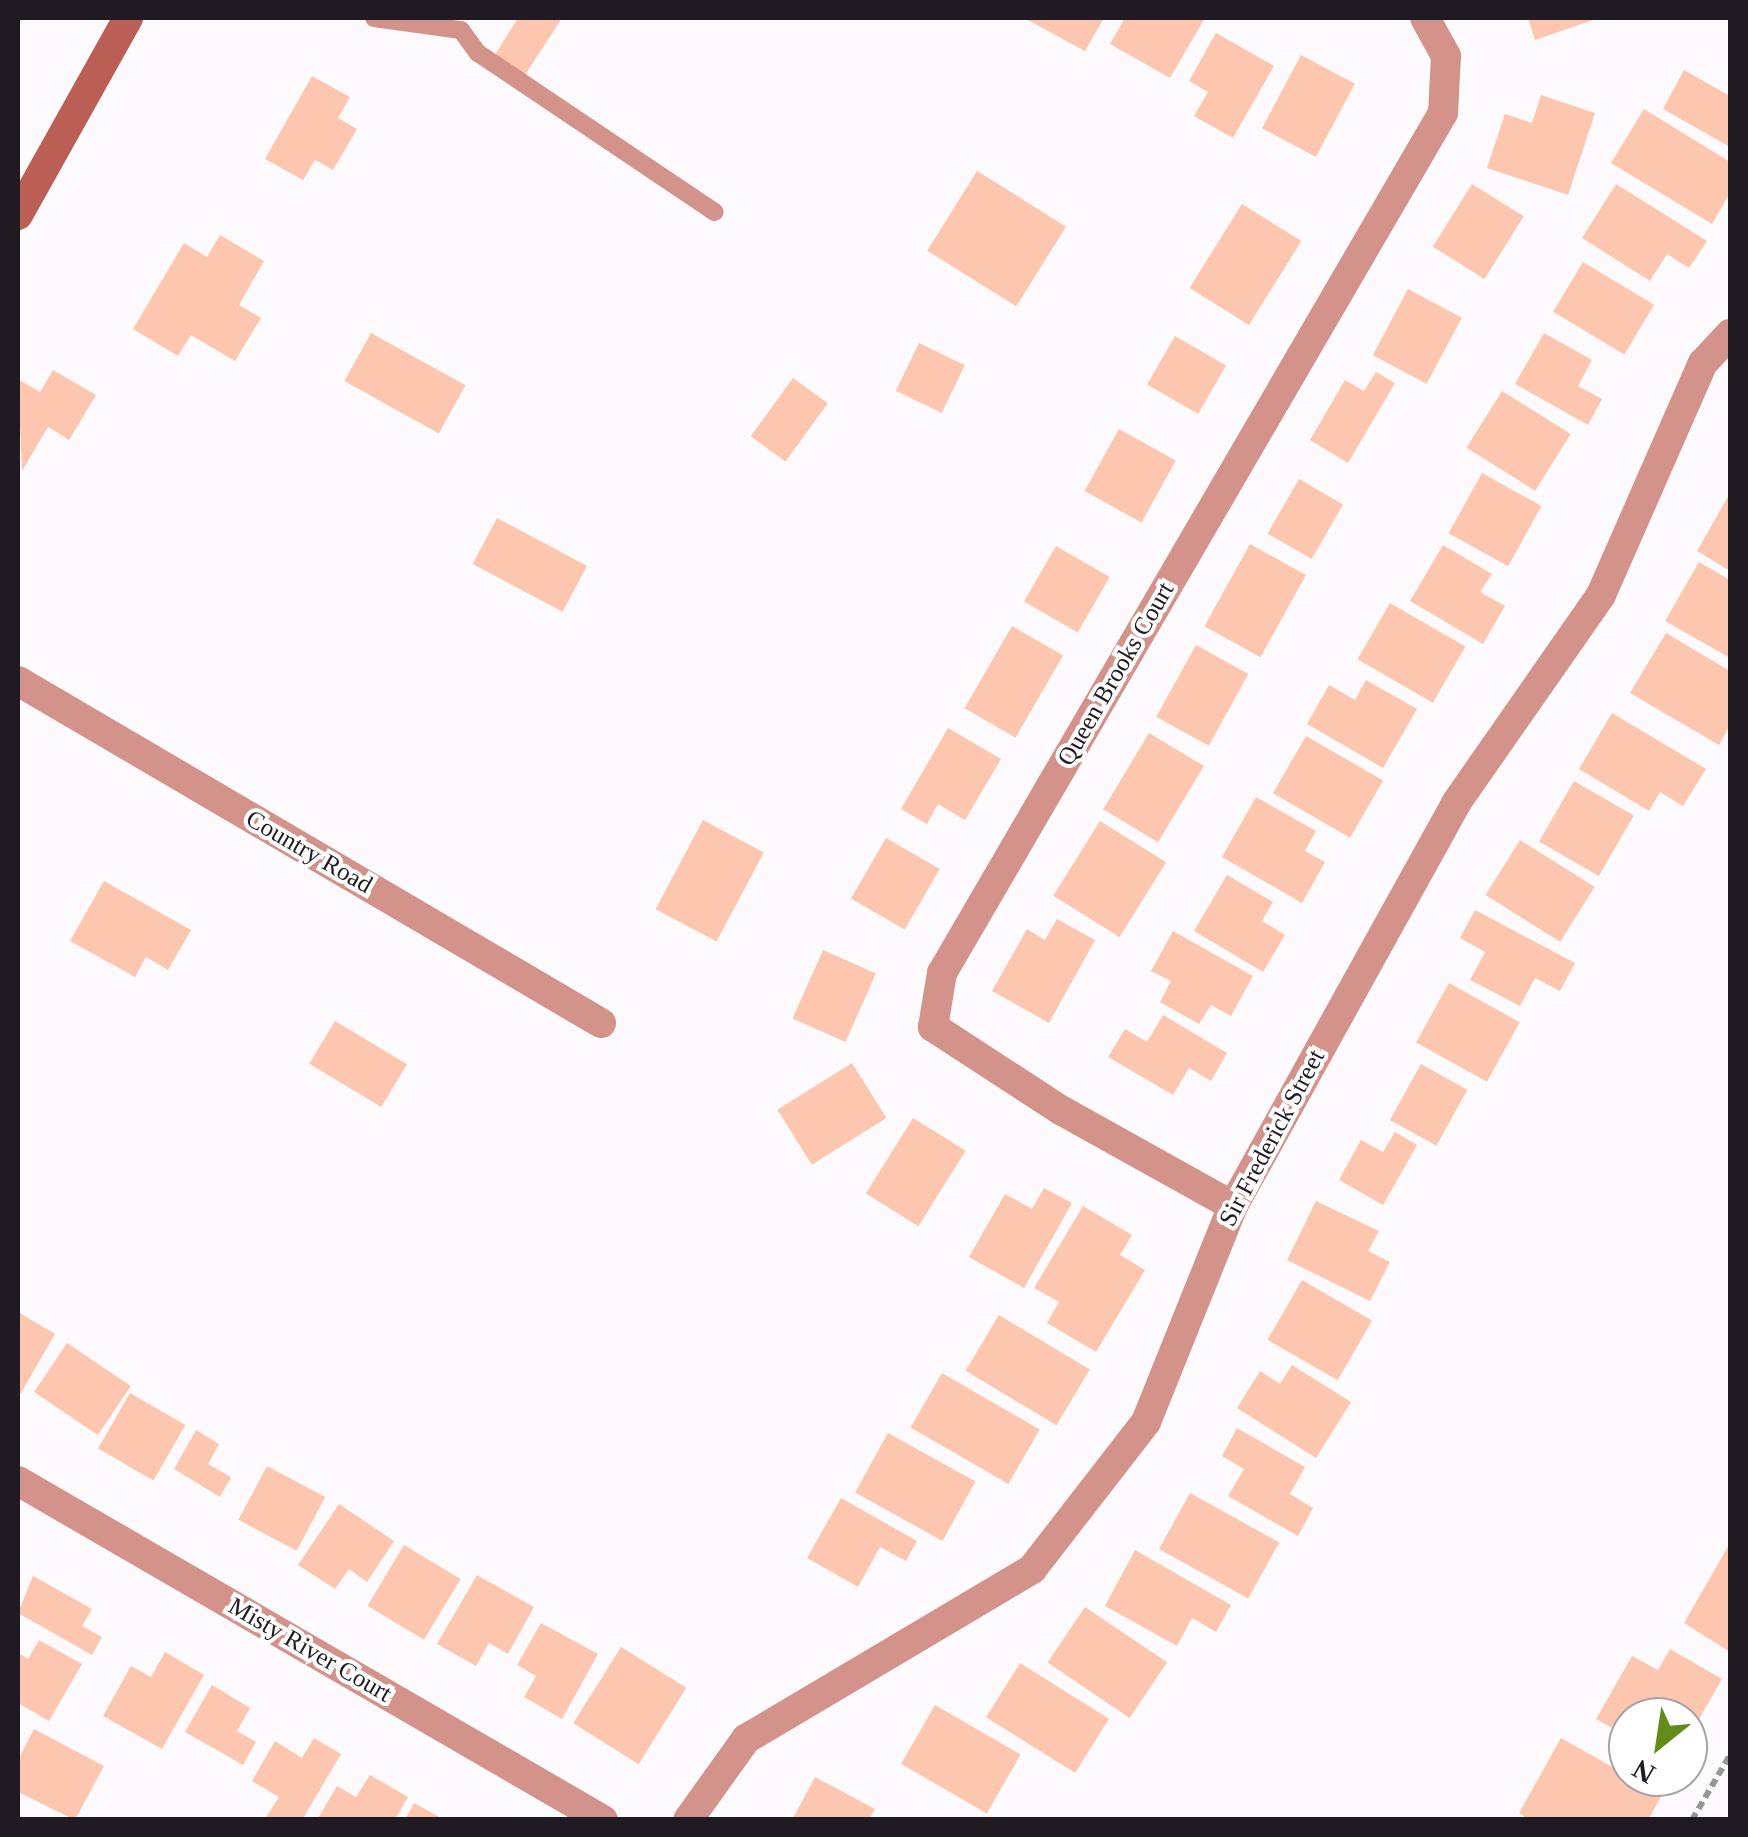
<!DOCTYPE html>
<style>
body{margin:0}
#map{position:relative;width:1748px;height:1837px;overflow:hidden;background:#fdfafe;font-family:"Times New Roman",serif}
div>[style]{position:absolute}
.building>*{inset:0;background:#fdc6af;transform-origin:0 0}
.path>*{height:6px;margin-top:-3px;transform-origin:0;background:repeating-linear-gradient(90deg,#99949a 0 8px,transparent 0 13px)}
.lane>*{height:18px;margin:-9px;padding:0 9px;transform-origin:9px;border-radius:9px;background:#d4938a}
.street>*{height:30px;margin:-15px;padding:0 15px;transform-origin:15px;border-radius:15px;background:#d4938a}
.secondary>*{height:30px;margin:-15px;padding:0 15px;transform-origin:15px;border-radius:15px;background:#bb5e54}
span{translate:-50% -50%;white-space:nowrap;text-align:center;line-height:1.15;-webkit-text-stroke:8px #fff;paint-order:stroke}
.street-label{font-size:25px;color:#201a22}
.frame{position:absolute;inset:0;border:20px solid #201a22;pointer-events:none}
.north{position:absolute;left:1608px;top:1697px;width:100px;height:100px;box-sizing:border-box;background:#fff;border:2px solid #a6a3a7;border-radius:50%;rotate:210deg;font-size:28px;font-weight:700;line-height:40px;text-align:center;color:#201a22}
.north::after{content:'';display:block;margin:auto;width:35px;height:45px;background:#638b18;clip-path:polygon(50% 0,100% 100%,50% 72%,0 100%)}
</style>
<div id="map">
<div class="building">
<i style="clip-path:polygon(518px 18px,562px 18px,523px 78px,493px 58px)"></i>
<i style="clip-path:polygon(1024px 18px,1104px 18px,1085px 51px)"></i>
<i style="clip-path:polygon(1125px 18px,1205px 18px,1170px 78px,1110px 44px)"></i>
<i style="clip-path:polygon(1528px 18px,1599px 18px,1535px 40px)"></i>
<i style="clip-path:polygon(1216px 33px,1274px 66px,1233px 138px,1194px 116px,1208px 92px,1189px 81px)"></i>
<i style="left:1301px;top:55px;width:61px;height:83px;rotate:28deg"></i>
<i style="clip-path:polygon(1684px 70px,1730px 96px,1730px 147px,1663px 109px)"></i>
<i style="clip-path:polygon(312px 76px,350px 97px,338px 118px,357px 129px,333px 170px,315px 160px,303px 180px,265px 159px)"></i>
<i style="clip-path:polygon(1541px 95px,1595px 113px,1568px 195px,1487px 168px,1505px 114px,1532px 123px)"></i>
<i style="clip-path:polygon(1644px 109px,1730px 162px,1730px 193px,1712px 224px,1611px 163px)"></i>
<i style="left:977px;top:171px;width:105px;height:94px;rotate:32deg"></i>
<i style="left:1472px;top:184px;width:61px;height:74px;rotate:32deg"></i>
<i style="clip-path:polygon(1616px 184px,1707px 241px,1689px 268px,1667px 254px,1650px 281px,1582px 238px)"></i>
<i style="left:1242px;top:204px;width:70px;height:99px;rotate:32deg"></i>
<i style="clip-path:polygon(220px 235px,264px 261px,239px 305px,261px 318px,235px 361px,191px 335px,178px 356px,133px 329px,184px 243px,207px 257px)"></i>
<i style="left:1583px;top:262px;width:83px;height:58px;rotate:31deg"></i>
<i style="left:1408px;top:289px;width:61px;height:75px;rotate:28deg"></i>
<i style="left:371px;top:333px;width:108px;height:55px;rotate:29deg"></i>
<i style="clip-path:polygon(1544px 333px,1592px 360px,1578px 386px,1602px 399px,1588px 425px,1515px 384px)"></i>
<i style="left:1175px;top:336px;width:59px;height:56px;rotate:30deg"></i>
<i style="left:919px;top:343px;width:51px;height:53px;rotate:26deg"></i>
<i style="clip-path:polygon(53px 370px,96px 395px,69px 440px,48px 427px,22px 471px,18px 379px,40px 392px)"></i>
<i style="clip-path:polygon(1376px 372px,1395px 383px,1348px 463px,1310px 440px,1345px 380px,1364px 391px)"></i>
<i style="left:793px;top:378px;width:43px;height:72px;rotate:36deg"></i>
<i style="left:1502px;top:391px;width:81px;height:67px;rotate:32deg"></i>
<i style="left:1119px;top:429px;width:65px;height:71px;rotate:29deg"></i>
<i style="left:1482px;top:473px;width:68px;height:69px;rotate:29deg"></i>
<i style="left:1299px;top:479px;width:51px;height:63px;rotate:30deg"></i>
<i style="clip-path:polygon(1730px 493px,1730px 571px,1697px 551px)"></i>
<i style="left:497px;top:518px;width:102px;height:52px;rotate:28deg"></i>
<i style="left:1250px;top:544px;width:64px;height:94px;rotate:29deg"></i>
<i style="clip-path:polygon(1443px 545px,1492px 574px,1480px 592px,1505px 606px,1483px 644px,1410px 601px)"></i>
<i style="left:1056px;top:546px;width:62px;height:64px;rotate:30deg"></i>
<i style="clip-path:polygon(1699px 562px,1730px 580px,1730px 658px,1665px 621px)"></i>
<i style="left:1390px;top:603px;width:87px;height:65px;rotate:30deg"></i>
<i style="left:1012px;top:626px;width:59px;height:95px;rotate:30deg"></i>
<i style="clip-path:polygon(1666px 633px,1730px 671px,1730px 725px,1719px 745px,1630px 693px)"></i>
<i style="left:1196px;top:645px;width:60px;height:82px;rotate:29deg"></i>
<i style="clip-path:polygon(1366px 680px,1417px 709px,1383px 768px,1307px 724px,1329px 685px,1355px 700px)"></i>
<i style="clip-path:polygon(1612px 713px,1706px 769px,1683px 806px,1660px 792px,1649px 811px,1579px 769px)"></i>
<i style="clip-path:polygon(948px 728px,1001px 759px,965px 820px,938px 804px,927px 824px,901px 809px)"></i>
<i style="left:1149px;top:733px;width:64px;height:89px;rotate:31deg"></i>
<i style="left:1306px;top:736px;width:89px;height:66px;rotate:30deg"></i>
<i style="left:1574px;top:781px;width:69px;height:70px;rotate:30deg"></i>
<i style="clip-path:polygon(1256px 797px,1316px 831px,1305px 851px,1325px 862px,1302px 903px,1222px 857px)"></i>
<i style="left:703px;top:820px;width:69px;height:101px;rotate:28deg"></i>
<i style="left:1100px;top:821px;width:78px;height:88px;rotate:32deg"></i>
<i style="left:886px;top:838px;width:62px;height:70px;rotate:30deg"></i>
<i style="left:1520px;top:840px;width:88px;height:65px;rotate:32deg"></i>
<i style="clip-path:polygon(1227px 875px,1273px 902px,1262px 921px,1285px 935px,1263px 972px,1194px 931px)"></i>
<i style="clip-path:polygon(104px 881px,191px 930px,168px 970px,146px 957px,135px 977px,70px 941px)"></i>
<i style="clip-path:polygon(1475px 910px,1575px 963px,1560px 991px,1535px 978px,1520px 1006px,1470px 980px,1485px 952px,1460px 938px)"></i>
<i style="clip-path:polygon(1057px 919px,1095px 940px,1049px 1023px,992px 991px,1027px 929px,1045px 940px)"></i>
<i style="clip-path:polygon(1173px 931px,1253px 976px,1231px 1016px,1211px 1005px,1199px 1024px,1160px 1002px,1171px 981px,1151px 971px)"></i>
<i style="left:823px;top:950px;width:58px;height:75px;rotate:24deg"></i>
<i style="left:1449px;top:983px;width:81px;height:68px;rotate:29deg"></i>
<i style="clip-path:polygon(1163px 1015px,1227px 1053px,1211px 1081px,1189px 1068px,1173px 1095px,1108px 1057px,1125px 1029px,1147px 1042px)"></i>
<i style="left:335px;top:1021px;width:84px;height:50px;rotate:31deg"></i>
<i style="left:852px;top:1063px;width:65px;height:88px;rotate:58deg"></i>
<i style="left:1421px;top:1064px;width:53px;height:64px;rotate:29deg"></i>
<i style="left:913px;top:1118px;width:62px;height:89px;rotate:32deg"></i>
<i style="clip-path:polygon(1395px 1132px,1417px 1145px,1383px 1205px,1339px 1180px,1361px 1140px,1383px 1152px)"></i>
<i style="clip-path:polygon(1044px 1188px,1072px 1203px,1024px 1288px,969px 1257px,1005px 1194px,1032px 1209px)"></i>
<i style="clip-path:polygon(1316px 1201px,1379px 1231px,1368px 1251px,1390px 1262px,1370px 1301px,1287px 1260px)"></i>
<i style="clip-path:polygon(1083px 1206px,1132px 1235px,1120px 1255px,1145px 1270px,1096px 1352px,1047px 1323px,1059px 1302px,1034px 1288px)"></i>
<i style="left:1302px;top:1280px;width:81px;height:69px;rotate:30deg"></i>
<i style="clip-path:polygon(18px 1312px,55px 1334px,18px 1398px)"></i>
<i style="left:999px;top:1315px;width:106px;height:65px;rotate:31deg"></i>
<i style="left:67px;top:1343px;width:77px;height:59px;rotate:34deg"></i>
<i style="clip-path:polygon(1292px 1365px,1351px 1402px,1316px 1458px,1237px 1408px,1260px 1371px,1280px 1384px)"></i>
<i style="left:942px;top:1373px;width:113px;height:63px;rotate:30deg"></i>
<i style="left:130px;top:1393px;width:64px;height:64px;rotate:30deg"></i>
<i style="clip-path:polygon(1237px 1428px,1305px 1467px,1290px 1494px,1313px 1508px,1298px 1536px,1228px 1496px,1244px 1469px,1222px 1456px)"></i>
<i style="clip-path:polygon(196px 1430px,219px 1444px,208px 1464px,231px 1477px,220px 1497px,174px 1469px)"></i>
<i style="left:888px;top:1433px;width:100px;height:68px;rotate:29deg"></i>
<i style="left:267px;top:1466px;width:66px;height:61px;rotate:28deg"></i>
<i style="left:1190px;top:1493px;width:102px;height:64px;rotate:29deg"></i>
<i style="clip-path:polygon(841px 1498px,917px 1541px,906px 1561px,880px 1547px,858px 1587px,807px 1558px)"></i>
<i style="clip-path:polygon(339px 1504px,394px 1541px,367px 1582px,349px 1569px,335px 1589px,298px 1565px)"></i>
<i style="clip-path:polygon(1730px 1543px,1730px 1652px,1684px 1623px)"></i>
<i style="left:404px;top:1545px;width:66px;height:71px;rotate:31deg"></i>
<i style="clip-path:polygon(1135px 1550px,1231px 1605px,1216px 1632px,1192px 1618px,1177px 1646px,1105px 1606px)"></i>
<i style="clip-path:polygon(477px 1575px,534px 1607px,508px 1654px,489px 1643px,476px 1666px,437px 1644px)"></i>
<i style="clip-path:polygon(33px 1576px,92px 1609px,82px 1626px,102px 1637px,92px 1655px,18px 1613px)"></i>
<i style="left:1085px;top:1607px;width:99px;height:67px;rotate:34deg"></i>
<i style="clip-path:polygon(541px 1623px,598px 1654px,562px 1719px,524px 1697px,536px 1676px,517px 1665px)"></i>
<i style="clip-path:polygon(39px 1640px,82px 1664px,49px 1721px,18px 1703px,18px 1653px,28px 1659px)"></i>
<i style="left:621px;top:1647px;width:77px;height:90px;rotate:32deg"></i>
<i style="clip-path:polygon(1670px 1649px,1722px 1679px,1698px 1721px,1672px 1706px,1666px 1717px,1628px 1717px,1628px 1737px,1596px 1719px,1632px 1656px,1658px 1670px)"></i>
<i style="clip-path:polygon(165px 1652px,204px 1675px,162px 1749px,103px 1716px,131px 1666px,151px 1677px)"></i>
<i style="left:1020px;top:1663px;width:105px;height:64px;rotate:32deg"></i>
<i style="clip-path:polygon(212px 1685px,250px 1708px,237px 1731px,256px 1742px,243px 1765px,185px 1732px)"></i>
<i style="left:935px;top:1705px;width:99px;height:68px;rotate:30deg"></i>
<i style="clip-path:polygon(34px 1729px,104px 1766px,75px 1820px,18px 1792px,18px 1760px)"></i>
<i style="clip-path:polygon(314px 1738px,341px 1754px,302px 1820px,271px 1820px,266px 1817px,279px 1797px,252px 1781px,275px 1741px,302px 1758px)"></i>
<i style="clip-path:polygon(1561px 1738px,1662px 1795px,1648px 1820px,1529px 1820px,1519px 1813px)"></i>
<i style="clip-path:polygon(370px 1775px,408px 1797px,395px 1820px,317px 1820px,337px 1786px,356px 1797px)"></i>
<i style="clip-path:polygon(815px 1777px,875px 1809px,869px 1820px,792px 1820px)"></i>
<i style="clip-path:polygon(414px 1803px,445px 1820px,405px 1820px)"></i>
</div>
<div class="path">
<i style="left:1692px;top:1820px;width:75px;rotate:-59.7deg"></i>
</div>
<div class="lane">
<i style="left:374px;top:18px;width:88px;rotate:7.9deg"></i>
<i style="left:461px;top:30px;width:29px;rotate:54deg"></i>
<i style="left:478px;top:53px;width:285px;rotate:33.9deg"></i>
</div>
<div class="street">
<i style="left:18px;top:681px;width:676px;rotate:30.4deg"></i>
<i style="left:1233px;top:1206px;width:196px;rotate:-150.9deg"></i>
<i style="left:1062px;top:1111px;width:154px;rotate:-146.9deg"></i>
<i style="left:933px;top:1027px;width:55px;rotate:-80.5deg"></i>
<i style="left:942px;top:973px;width:995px;rotate:-59.78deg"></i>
<i style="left:1443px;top:113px;width:57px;rotate:-87deg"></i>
<i style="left:1446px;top:56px;width:43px;rotate:-118.9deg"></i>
<i style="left:18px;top:1481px;width:676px;rotate:30.09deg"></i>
<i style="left:688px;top:1820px;width:100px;rotate:-54.4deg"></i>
<i style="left:746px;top:1739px;width:333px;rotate:-30.7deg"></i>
<i style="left:1032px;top:1569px;width:186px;rotate:-52.2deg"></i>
<i style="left:1146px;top:1422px;width:233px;rotate:-68.1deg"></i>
<i style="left:1233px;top:1206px;width:461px;rotate:-61deg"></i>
<i style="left:1456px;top:803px;width:254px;rotate:-55.1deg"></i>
<i style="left:1601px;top:595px;width:253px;rotate:-66.3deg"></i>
<i style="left:1703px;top:363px;width:40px;rotate:-47deg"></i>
</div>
<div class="secondary">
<i style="left:18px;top:215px;width:226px;rotate:-60.8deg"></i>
</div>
<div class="street-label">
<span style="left:1116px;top:674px;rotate:-60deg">Queen Brooks Court</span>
<span style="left:309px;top:852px;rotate:30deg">Country Road</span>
<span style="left:1272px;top:1138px;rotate:-62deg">Sir Frederick Street</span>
<span style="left:310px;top:1650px;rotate:30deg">Misty River Court</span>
</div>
<div class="frame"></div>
<div class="north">N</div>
</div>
